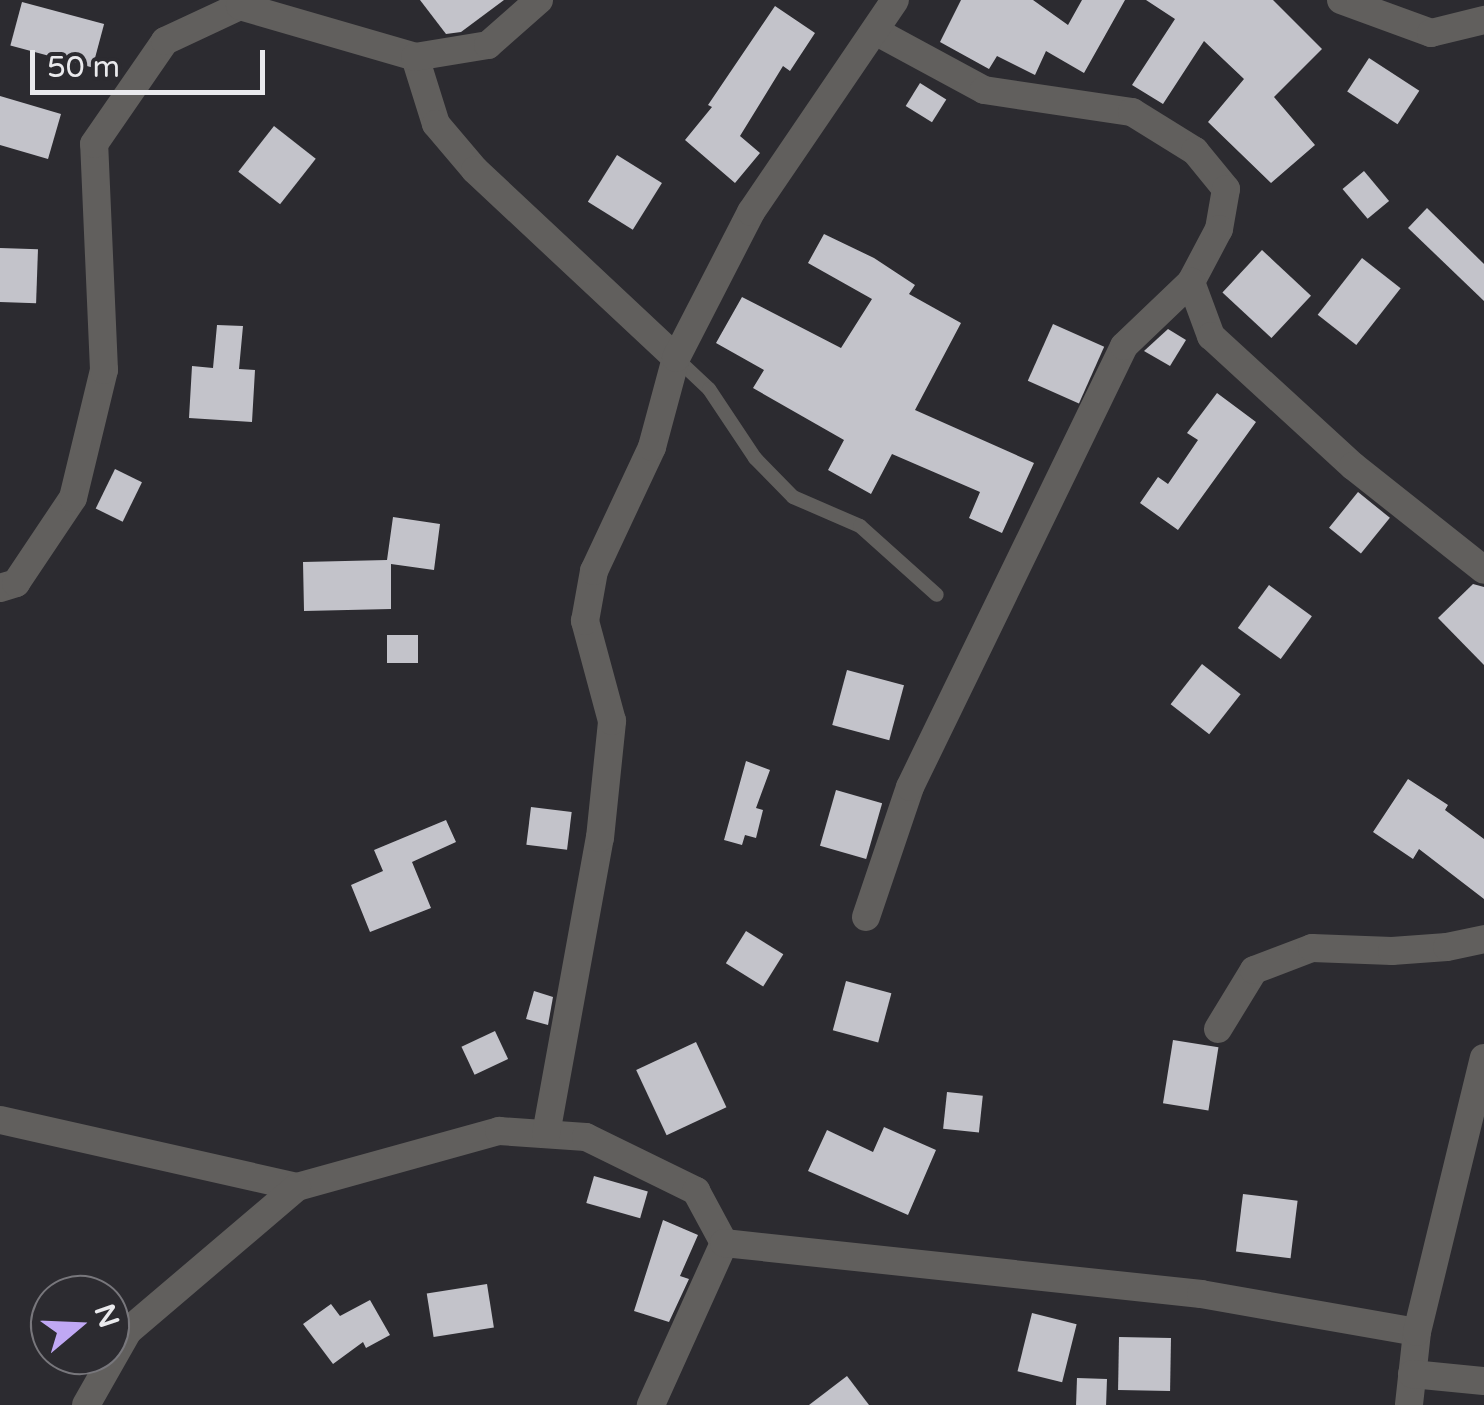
<!DOCTYPE html>
<style>
body{margin:0}
#map{position:relative;width:1484px;height:1405px;overflow:hidden;background:#2c2b30;font-family:"Varela Round",sans-serif}
div>[style]{position:absolute}
.building>*{inset:0;background:#c3c3ca;transform-origin:0 0}
.service>*{height:14px;margin:-7px;padding:0 7px;transform-origin:7px;border-radius:7px;background:#615f5d}
.minor>*{height:28px;margin:-14px;padding:0 14px;transform-origin:14px;border-radius:14px;background:#615f5d}
span{translate:-50% -50%;white-space:nowrap;text-align:center;line-height:1.15;-webkit-text-stroke:10px #2c2b30;paint-order:stroke}
.north{position:absolute;left:30px;top:1275px;width:100px;height:100px;box-sizing:border-box;background:#2c2b30;border:2px solid #78777c;border-radius:50%;rotate:71deg;font-size:28px;font-weight:700;line-height:40px;text-align:center;color:#eaeaed}
.north::after{content:'';display:block;margin:auto;width:35px;height:45px;background:#c0a8f4;clip-path:polygon(50% 0,100% 100%,50% 72%,0 100%)}
.scale{position:absolute;left:30px;top:50px;width:235px;height:45px;box-sizing:border-box;border:5px solid #eaeaed;border-top:0;padding-left:12px;font-size:30px;line-height:35px;white-space:nowrap;color:#eaeaed;-webkit-text-stroke:8px #2c2b30;paint-order:stroke}
</style>
<div id="map">
<div class="building">
<i style="clip-path:polygon(420px 0,504px 0,461px 32px,446px 34px)"></i>
<i style="clip-path:polygon(961px 0,1033px 0,1068px 25px,1082px 0,1125px 0,1084px 73px,1046px 51px,1035px 75px,997px 56px,989px 69px,940px 42px)"></i>
<i style="clip-path:polygon(1146px 0,1273px 0,1322px 49px,1274px 97px,1315px 145px,1271px 183px,1208px 122px,1244px 79px,1204px 41px,1163px 104px,1132px 85px,1175px 19px)"></i>
<i style="left:22px;top:2px;width:85px;height:45px;rotate:15deg"></i>
<i style="clip-path:polygon(775px 6px,815px 33px,790px 71px,783px 66px,740px 136px,760px 153px,735px 183px,685px 140px,712px 107px,708px 105px)"></i>
<i style="left:1369px;top:58px;width:60px;height:40px;rotate:33deg"></i>
<i style="left:920px;top:83px;width:31px;height:27px;rotate:32deg"></i>
<i style="clip-path:polygon(0 96px,61px 114px,48px 159px,0 145px)"></i>
<i style="left:274px;top:126px;width:53px;height:58px;rotate:38deg"></i>
<i style="left:617px;top:155px;width:53px;height:55px;rotate:32deg"></i>
<i style="left:1364px;top:171px;width:39px;height:28px;rotate:50deg"></i>
<i style="clip-path:polygon(1427px 208px,1484px 264px,1484px 301px,1408px 228px)"></i>
<i style="clip-path:polygon(824px 234px,874px 258px,915px 285px,909px 294px,961px 323px,915px 410px,1034px 463px,1002px 533px,969px 518px,980px 492px,892px 454px,871px 494px,828px 470px,844px 440px,753px 388px,764px 370px,716px 343px,742px 297px,841px 348px,872px 299px,808px 263px)"></i>
<i style="left:0;top:248px;width:38px;height:54px;rotate:2deg"></i>
<i style="left:1262px;top:250px;width:67px;height:58px;rotate:43deg"></i>
<i style="left:1362px;top:258px;width:49px;height:72px;rotate:38deg"></i>
<i style="left:1053px;top:324px;width:56px;height:62px;rotate:24deg"></i>
<i style="clip-path:polygon(217px 325px,243px 326px,239px 369px,255px 370px,252px 422px,189px 418px,192px 366px,213px 368px)"></i>
<i style="clip-path:polygon(1168px 329px,1186px 340px,1170px 366px,1144px 351px)"></i>
<i style="clip-path:polygon(1217px 393px,1256px 422px,1178px 530px,1140px 503px,1158px 477px,1168px 484px,1198px 440px,1187px 433px)"></i>
<i style="left:115px;top:469px;width:30px;height:44px;rotate:26deg"></i>
<i style="left:1358px;top:492px;width:41px;height:46px;rotate:39deg"></i>
<i style="clip-path:polygon(393px 517px,440px 524px,434px 570px,391px 564px,391px 609px,304px 611px,303px 562px,387px 560px)"></i>
<i style="clip-path:polygon(1473px 584px,1484px 587px,1484px 665px,1438px 618px)"></i>
<i style="left:1269px;top:585px;width:53px;height:53px;rotate:36deg"></i>
<i style="left:418px;top:635px;width:28px;height:31px;rotate:90deg"></i>
<i style="left:1202px;top:664px;width:49px;height:51px;rotate:38deg"></i>
<i style="left:847px;top:670px;width:59px;height:57px;rotate:15deg"></i>
<i style="clip-path:polygon(746px 761px,770px 770px,756px 808px,763px 810px,756px 838px,745px 835px,742px 845px,724px 840px)"></i>
<i style="clip-path:polygon(1408px 779px,1448px 805px,1445px 810px,1484px 839px,1484px 899px,1419px 849px,1413px 859px,1373px 832px)"></i>
<i style="left:836px;top:790px;width:48px;height:58px;rotate:16deg"></i>
<i style="left:531px;top:807px;width:41px;height:38px;rotate:7deg"></i>
<i style="clip-path:polygon(446px 820px,456px 842px,412px 862px,431px 908px,370px 932px,351px 885px,383px 871px,374px 850px)"></i>
<i style="left:746px;top:931px;width:44px;height:38px;rotate:32deg"></i>
<i style="left:846px;top:981px;width:47px;height:51px;rotate:15deg"></i>
<i style="clip-path:polygon(534px 991px,553px 997px,548px 1025px,526px 1019px)"></i>
<i style="left:495px;top:1031px;width:31px;height:37px;rotate:65deg"></i>
<i style="left:1173px;top:1040px;width:46px;height:64px;rotate:9deg"></i>
<i style="left:696px;top:1042px;width:72px;height:66px;rotate:65deg"></i>
<i style="left:947px;top:1092px;width:36px;height:37px;rotate:6deg"></i>
<i style="clip-path:polygon(884px 1127px,936px 1150px,908px 1215px,808px 1171px,827px 1130px,873px 1152px)"></i>
<i style="left:594px;top:1176px;width:56px;height:28px;rotate:16deg"></i>
<i style="left:1243px;top:1194px;width:55px;height:58px;rotate:7deg"></i>
<i style="clip-path:polygon(663px 1220px,698px 1235px,680px 1276px,689px 1279px,669px 1322px,634px 1311px)"></i>
<i style="left:487px;top:1284px;width:44px;height:61px;rotate:81deg"></i>
<i style="clip-path:polygon(370px 1300px,390px 1335px,366px 1348px,363px 1342px,333px 1364px,303px 1324px,331px 1304px,340px 1316px)"></i>
<i style="left:1032px;top:1313px;width:46px;height:60px;rotate:14deg"></i>
<i style="left:1119px;top:1337px;width:52px;height:53px;rotate:1deg"></i>
<i style="clip-path:polygon(847px 1376px,869px 1405px,809px 1405px)"></i>
<i style="left:1077px;top:1378px;width:30px;height:27px;rotate:2deg"></i>
</div>
<div class="service">
<i style="left:676px;top:358px;width:45px;rotate:43.2deg"></i>
<i style="left:709px;top:389px;width:83px;rotate:56.3deg"></i>
<i style="left:755px;top:458px;width:54px;rotate:45.7deg"></i>
<i style="left:793px;top:497px;width:73px;rotate:23.4deg"></i>
<i style="left:860px;top:526px;width:103px;rotate:41.9deg"></i>
</div>
<div class="minor">
<i style="left:1341px;top:0;width:96px;rotate:20.1deg"></i>
<i style="left:1431px;top:33px;width:55px;rotate:-13.8deg"></i>
<i style="left:875px;top:31px;width:124px;rotate:28.4deg"></i>
<i style="left:984px;top:90px;width:150px;rotate:8.5deg"></i>
<i style="left:1132px;top:112px;width:74px;rotate:31.8deg"></i>
<i style="left:1195px;top:151px;width:49px;rotate:50.8deg"></i>
<i style="left:1226px;top:189px;width:41px;rotate:99.9deg"></i>
<i style="left:1219px;top:229px;width:60px;rotate:117.8deg"></i>
<i style="left:1191px;top:282px;width:58px;rotate:69.7deg"></i>
<i style="left:1211px;top:336px;width:193px;rotate:42.5deg"></i>
<i style="left:1353px;top:466px;width:167px;rotate:38.4deg"></i>
<i style="left:415px;top:57px;width:70px;rotate:72.6deg"></i>
<i style="left:436px;top:124px;width:60px;rotate:49.7deg"></i>
<i style="left:475px;top:170px;width:275px;rotate:43.1deg"></i>
<i style="left:0;top:588px;width:17px;rotate:-17deg"></i>
<i style="left:16px;top:583px;width:102px;rotate:-56.2deg"></i>
<i style="left:73px;top:498px;width:132px;rotate:-76.4deg"></i>
<i style="left:104px;top:370px;width:226px;rotate:-92.5deg"></i>
<i style="left:94px;top:144px;width:125px;rotate:-55.4deg"></i>
<i style="left:165px;top:41px;width:83px;rotate:-25deg"></i>
<i style="left:240px;top:6px;width:182px;rotate:16.2deg"></i>
<i style="left:415px;top:57px;width:74px;rotate:-9.3deg"></i>
<i style="left:488px;top:45px;width:68px;rotate:-41.4deg"></i>
<i style="left:866px;top:917px;width:137px;rotate:-71.3deg"></i>
<i style="left:910px;top:787px;width:490px;rotate:-64.1deg"></i>
<i style="left:1124px;top:346px;width:93px;rotate:-43.7deg"></i>
<i style="left:1218px;top:1029px;width:69px;rotate:-58.6deg"></i>
<i style="left:1254px;top:970px;width:62px;rotate:-20.8deg"></i>
<i style="left:1312px;top:948px;width:80px;rotate:2.1deg"></i>
<i style="left:1392px;top:951px;width:55px;rotate:-4.2deg"></i>
<i style="left:1447px;top:947px;width:38px;rotate:-12deg"></i>
<i style="left:0;top:1120px;width:304px;rotate:12.7deg"></i>
<i style="left:297px;top:1187px;width:210px;rotate:-15.5deg"></i>
<i style="left:499px;top:1131px;width:87px;rotate:3.9deg"></i>
<i style="left:586px;top:1137px;width:123px;rotate:26.1deg"></i>
<i style="left:696px;top:1191px;width:59px;rotate:61.7deg"></i>
<i style="left:724px;top:1243px;width:178px;rotate:114.3deg"></i>
<i style="left:546px;top:1134px;width:301px;rotate:-79.7deg"></i>
<i style="left:600px;top:838px;width:118px;rotate:-84.1deg"></i>
<i style="left:612px;top:721px;width:104px;rotate:-105.1deg"></i>
<i style="left:585px;top:621px;width:51px;rotate:-79.8deg"></i>
<i style="left:594px;top:571px;width:137px;rotate:-64.9deg"></i>
<i style="left:652px;top:447px;width:92px;rotate:-74.9deg"></i>
<i style="left:676px;top:358px;width:164px;rotate:-62.8deg"></i>
<i style="left:751px;top:212px;width:256px;rotate:-55.8deg"></i>
<i style="left:724px;top:1243px;width:480px;rotate:6.1deg"></i>
<i style="left:1201px;top:1294px;width:219px;rotate:10deg"></i>
<i style="left:1417px;top:1332px;width:73px;rotate:96.3deg"></i>
<i style="left:1417px;top:1332px;width:282px;rotate:-76.3deg"></i>
<i style="left:1412px;top:1374px;width:72px;rotate:5.6deg"></i>
<i style="left:86px;top:1405px;width:85px;rotate:-60.4deg"></i>
<i style="left:128px;top:1331px;width:222px;rotate:-40.4deg"></i>
</div>
<div class="north">N</div>
<div class="scale">50 m</div>
</div>
